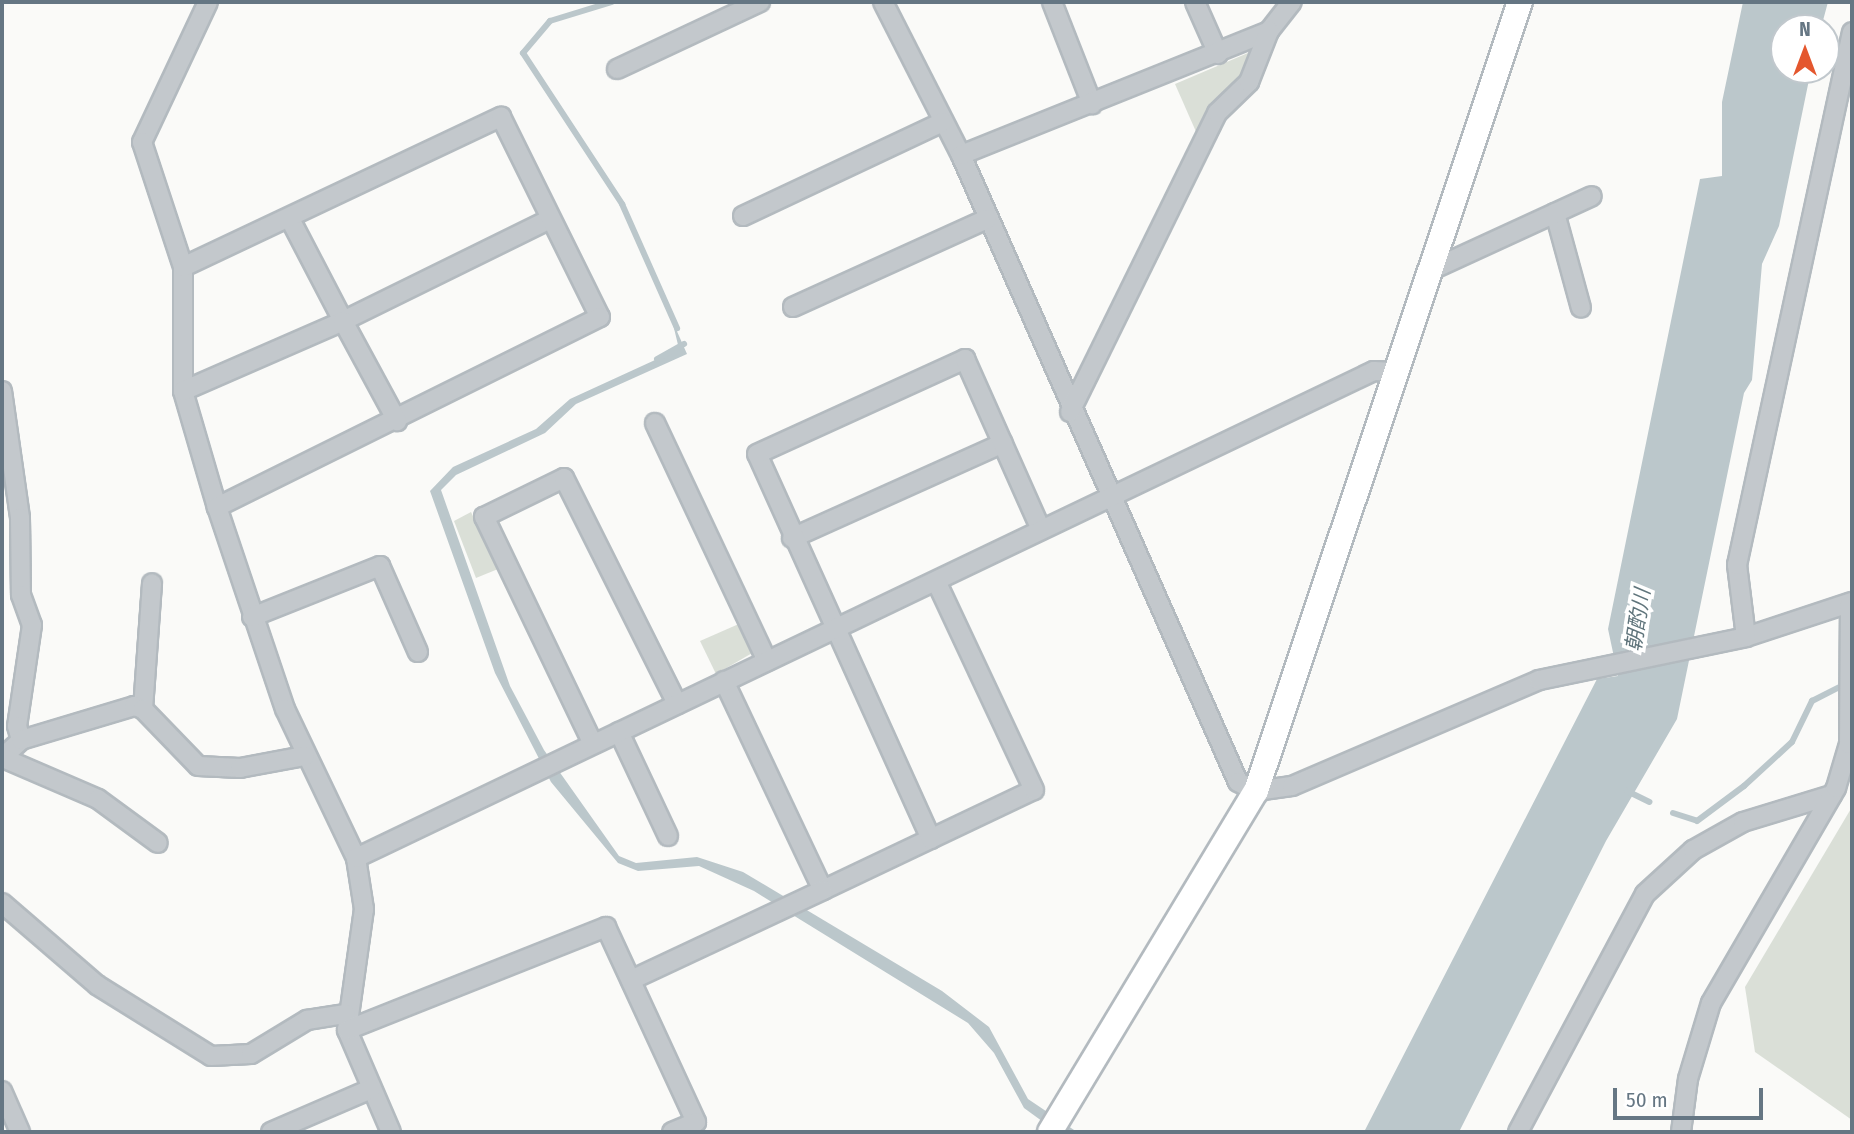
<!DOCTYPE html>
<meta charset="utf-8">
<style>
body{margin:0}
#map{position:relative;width:1854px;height:1134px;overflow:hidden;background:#fafaf8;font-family:"Fira Sans Condensed","Noto Sans JP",sans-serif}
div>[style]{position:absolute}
.green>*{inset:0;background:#dadfd7}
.water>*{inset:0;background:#bbc7cb}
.stream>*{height:6px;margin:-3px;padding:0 3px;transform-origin:3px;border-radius:3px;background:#bbc7cb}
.roads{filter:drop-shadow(2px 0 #b3babf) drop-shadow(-2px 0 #b3babf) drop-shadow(0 2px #b3babf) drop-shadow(0 -2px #b3babf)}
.street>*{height:18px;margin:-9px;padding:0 9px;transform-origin:9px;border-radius:9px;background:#c3c8cc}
.secondary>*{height:24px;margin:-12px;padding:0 12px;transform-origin:12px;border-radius:12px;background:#fff}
span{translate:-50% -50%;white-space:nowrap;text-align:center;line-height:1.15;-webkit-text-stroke:7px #fff;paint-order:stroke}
.water-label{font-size:21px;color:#60757c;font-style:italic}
.frame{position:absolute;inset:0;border:4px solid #657683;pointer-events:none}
.north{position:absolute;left:1770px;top:14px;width:70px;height:70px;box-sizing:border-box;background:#fff;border:2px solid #c1c8cd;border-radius:50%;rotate:0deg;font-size:19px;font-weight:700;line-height:28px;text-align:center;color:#657683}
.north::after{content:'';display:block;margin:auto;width:24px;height:32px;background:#e4572e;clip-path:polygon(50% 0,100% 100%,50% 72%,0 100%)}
.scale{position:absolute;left:1613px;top:1088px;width:150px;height:32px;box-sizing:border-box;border:4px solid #657683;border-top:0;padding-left:9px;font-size:21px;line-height:24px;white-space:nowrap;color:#657683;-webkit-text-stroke:5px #fff;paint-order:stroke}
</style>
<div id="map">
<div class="green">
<i style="clip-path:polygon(1255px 50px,1248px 78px,1197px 134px,1175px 84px)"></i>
<i style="clip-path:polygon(471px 512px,498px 569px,476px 578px,454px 521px)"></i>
<i style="clip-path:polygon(741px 623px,754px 652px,716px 674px,700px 641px)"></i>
<i style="clip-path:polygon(1852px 807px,1852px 1120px,1755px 1052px,1745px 987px)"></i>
</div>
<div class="water">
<i style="clip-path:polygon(1743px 2px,1828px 2px,1821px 28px,1784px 28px,1784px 70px,1811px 70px,1779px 226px,1762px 264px,1752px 380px,1744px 393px,1677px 719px,1606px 841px,1459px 1132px,1364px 1132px,1597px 679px,1618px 676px,1608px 629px,1700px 179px,1722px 176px,1722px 102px)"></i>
<i style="clip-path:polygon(672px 320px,687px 354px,576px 404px,545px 433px,456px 475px,441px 490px,510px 686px,544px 750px,619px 856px,636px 863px,697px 857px,743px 872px,942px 991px,989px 1027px,1028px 1099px,1077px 1132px,1057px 1132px,1024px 1108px,994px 1053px,968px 1023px,754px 891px,699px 866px,638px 871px,618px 863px,551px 782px,495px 673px,430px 491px,453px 467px,536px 429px,570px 399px,679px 349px)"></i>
</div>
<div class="stream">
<i style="left:612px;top:2px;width:65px;rotate:163deg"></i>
<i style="left:550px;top:21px;width:42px;rotate:130.2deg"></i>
<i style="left:523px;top:53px;width:181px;rotate:56.7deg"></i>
<i style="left:622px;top:204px;width:136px;rotate:66.1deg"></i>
<i style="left:657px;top:359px;width:31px;rotate:-29deg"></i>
<i style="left:1627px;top:791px;width:25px;rotate:26deg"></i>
<i style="left:1673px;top:813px;width:25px;rotate:18deg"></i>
<i style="left:1697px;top:821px;width:59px;rotate:-36.7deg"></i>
<i style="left:1744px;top:786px;width:65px;rotate:-42.5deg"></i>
<i style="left:1792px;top:742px;width:46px;rotate:-64deg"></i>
<i style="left:1812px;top:701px;width:30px;rotate:-27deg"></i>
</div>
<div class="roads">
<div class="street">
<i style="left:208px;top:2px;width:155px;rotate:115.2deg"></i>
<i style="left:142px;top:142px;width:132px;rotate:71.8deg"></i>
<i style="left:183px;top:267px;width:124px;rotate:90deg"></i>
<i style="left:183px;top:391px;width:121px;rotate:73.7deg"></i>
<i style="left:217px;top:507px;width:213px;rotate:71.4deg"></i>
<i style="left:285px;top:709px;width:165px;rotate:64.5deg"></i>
<i style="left:356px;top:858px;width:52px;rotate:81.1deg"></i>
<i style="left:364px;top:909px;width:122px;rotate:98deg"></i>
<i style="left:347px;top:1030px;width:111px;rotate:66.7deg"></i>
<i style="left:883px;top:2px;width:172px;rotate:63deg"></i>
<i style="left:961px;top:155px;width:685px;rotate:66.16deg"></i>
<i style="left:1238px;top:782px;width:20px;rotate:27deg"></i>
<i style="left:1256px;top:791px;width:36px;rotate:-8deg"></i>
<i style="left:1292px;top:786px;width:269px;rotate:-23.2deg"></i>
<i style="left:1539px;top:680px;width:211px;rotate:-11.7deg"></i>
<i style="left:1746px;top:637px;width:112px;rotate:-18.3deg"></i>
<i style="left:1052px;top:2px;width:110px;rotate:68.6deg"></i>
<i style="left:1195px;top:2px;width:57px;rotate:66.1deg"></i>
<i style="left:617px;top:69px;width:158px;rotate:-25.1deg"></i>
<i style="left:961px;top:155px;width:332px;rotate:-21.9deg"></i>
<i style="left:1269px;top:31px;width:37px;rotate:-52deg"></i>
<i style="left:1555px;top:213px;width:98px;rotate:74.7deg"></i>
<i style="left:743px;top:216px;width:221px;rotate:-25.2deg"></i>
<i style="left:290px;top:219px;width:115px;rotate:62.5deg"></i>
<i style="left:343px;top:321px;width:231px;rotate:-26.2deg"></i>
<i style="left:183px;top:267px;width:352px;rotate:-25.3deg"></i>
<i style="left:501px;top:117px;width:223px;rotate:63.7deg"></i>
<i style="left:600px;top:317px;width:428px;rotate:153.6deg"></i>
<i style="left:1429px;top:271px;width:179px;rotate:-24.7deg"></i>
<i style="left:793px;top:307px;width:213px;rotate:-24.4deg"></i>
<i style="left:2px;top:391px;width:128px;rotate:81.9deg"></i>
<i style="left:20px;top:518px;width:77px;rotate:89.3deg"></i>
<i style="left:21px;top:595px;width:32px;rotate:70deg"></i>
<i style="left:32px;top:625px;width:102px;rotate:98.4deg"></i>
<i style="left:17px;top:726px;width:15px;rotate:74deg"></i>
<i style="left:183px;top:391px;width:175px;rotate:-23.6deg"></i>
<i style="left:343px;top:321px;width:114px;rotate:61.6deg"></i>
<i style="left:1070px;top:412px;width:333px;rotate:-63.8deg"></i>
<i style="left:1217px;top:113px;width:45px;rotate:-44.1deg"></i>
<i style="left:1249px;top:82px;width:55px;rotate:-68.6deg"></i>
<i style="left:655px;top:423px;width:263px;rotate:64.8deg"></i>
<i style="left:792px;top:538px;width:231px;rotate:-24.2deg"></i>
<i style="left:252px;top:617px;width:138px;rotate:-21.7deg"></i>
<i style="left:380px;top:566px;width:94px;rotate:66.2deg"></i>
<i style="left:1746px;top:637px;width:73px;rotate:-97.1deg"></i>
<i style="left:1737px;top:565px;width:545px;rotate:-77.82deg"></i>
<i style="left:724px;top:681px;width:231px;rotate:64.7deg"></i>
<i style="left:823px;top:890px;width:233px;rotate:-25.4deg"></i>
<i style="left:1034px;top:790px;width:229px;rotate:-115.1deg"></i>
<i style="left:143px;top:709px;width:126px;rotate:-85.9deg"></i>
<i style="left:619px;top:732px;width:115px;rotate:64.8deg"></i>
<i style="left:593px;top:744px;width:252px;rotate:-115.6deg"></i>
<i style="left:484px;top:517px;width:89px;rotate:-26deg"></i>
<i style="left:564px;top:478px;width:253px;rotate:63.4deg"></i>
<i style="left:2px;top:758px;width:26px;rotate:-43deg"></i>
<i style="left:21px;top:740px;width:118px;rotate:-16.7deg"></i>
<i style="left:134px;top:706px;width:9px;rotate:18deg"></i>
<i style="left:143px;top:709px;width:79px;rotate:46deg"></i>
<i style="left:198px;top:766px;width:42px;rotate:2.7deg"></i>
<i style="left:240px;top:768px;width:66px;rotate:-10.5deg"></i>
<i style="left:3px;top:758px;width:103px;rotate:23.3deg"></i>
<i style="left:98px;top:799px;width:74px;rotate:36.3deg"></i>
<i style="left:931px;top:839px;width:422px;rotate:-114.3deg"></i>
<i style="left:757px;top:454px;width:229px;rotate:-24.5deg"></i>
<i style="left:965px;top:359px;width:187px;rotate:66deg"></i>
<i style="left:356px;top:858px;width:1128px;rotate:-25.57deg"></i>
<i style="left:1374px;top:371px;width:21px;rotate:3deg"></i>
<i style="left:2px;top:903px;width:125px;rotate:40.8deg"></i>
<i style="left:97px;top:985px;width:134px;rotate:31.9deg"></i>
<i style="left:211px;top:1056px;width:40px;rotate:-2.9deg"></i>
<i style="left:251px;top:1054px;width:66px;rotate:-31.3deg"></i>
<i style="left:307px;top:1020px;width:39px;rotate:-9deg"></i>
<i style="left:631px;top:980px;width:212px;rotate:-25.1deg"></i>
<i style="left:347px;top:1030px;width:279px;rotate:-21.7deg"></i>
<i style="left:606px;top:927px;width:215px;rotate:65.2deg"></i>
<i style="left:696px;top:1122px;width:26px;rotate:157deg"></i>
<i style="left:2px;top:1091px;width:45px;rotate:66.3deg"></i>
<i style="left:271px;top:1132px;width:109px;rotate:-23.3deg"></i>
<i style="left:1518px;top:1132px;width:270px;rotate:-61.9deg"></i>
<i style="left:1645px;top:894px;width:65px;rotate:-42.5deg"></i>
<i style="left:1693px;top:850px;width:57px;rotate:-29.2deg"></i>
<i style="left:1743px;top:822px;width:93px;rotate:-16.9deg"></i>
<i style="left:1681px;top:1132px;width:53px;rotate:-82.5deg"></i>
<i style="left:1688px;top:1079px;width:79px;rotate:-73.2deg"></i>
<i style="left:1711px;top:1003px;width:249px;rotate:-59.8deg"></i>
<i style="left:1836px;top:788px;width:46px;rotate:-73.5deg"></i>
<i style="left:1849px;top:744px;width:141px;rotate:-89.6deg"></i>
</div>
<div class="secondary">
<i style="left:1050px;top:1132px;width:398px;rotate:-58.9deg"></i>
<i style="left:1256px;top:791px;width:832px;rotate:-71.5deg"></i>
</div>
</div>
<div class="water-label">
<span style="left:1638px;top:620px;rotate:-81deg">朝酌川</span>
</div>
<div class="frame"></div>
<div class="north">N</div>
<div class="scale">50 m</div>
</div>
